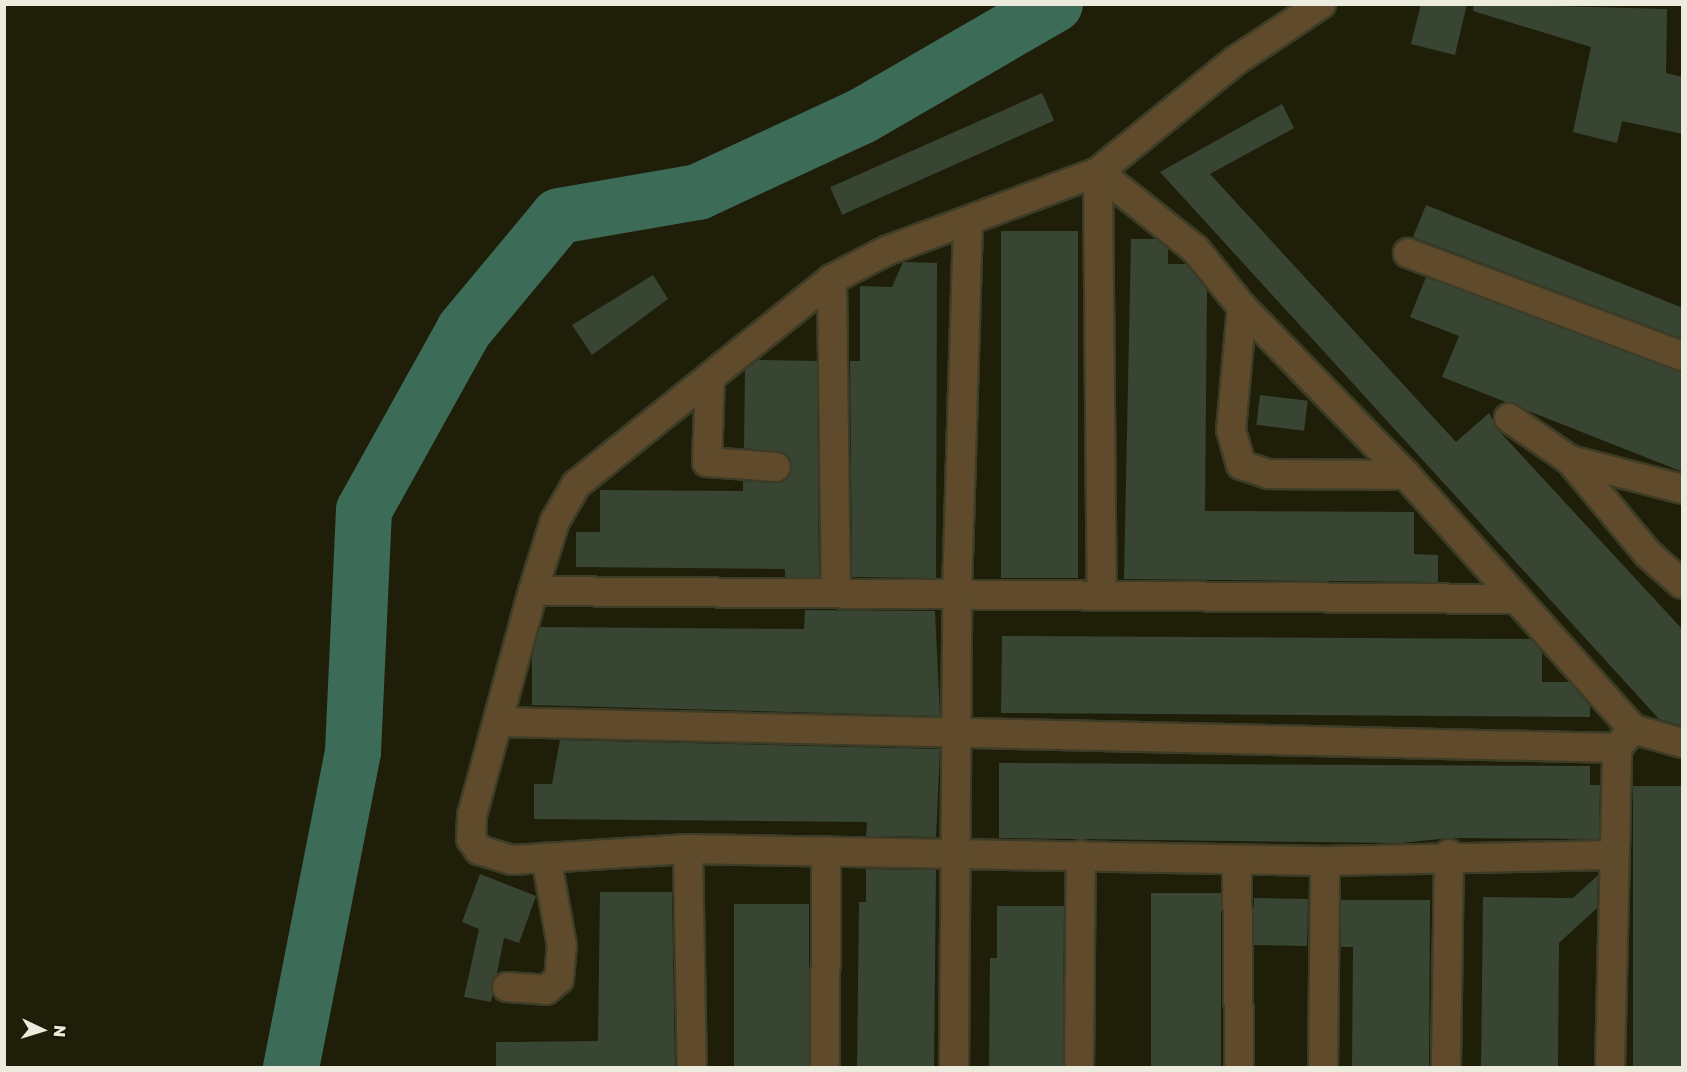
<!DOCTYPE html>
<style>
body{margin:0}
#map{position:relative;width:1687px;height:1072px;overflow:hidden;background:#1f1f09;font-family:"Golos Text",sans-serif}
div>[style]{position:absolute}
.river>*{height:56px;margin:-28px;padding:0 28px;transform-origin:28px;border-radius:28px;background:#3c6c58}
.building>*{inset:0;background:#384532;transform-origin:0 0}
.roads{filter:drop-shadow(2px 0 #3c3c27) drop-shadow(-2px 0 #3c3c27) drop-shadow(0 2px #3c3c27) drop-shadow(0 -2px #3c3c27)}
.minor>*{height:28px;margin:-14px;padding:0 14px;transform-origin:14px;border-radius:14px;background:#5f4b2b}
span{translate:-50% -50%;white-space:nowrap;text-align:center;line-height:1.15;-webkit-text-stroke:6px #161602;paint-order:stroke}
.frame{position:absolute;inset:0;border:6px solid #ebebde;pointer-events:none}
.north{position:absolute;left:12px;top:1000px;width:60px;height:60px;-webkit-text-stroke:4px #161602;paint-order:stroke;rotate:94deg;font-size:16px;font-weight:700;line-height:24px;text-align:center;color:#ebebde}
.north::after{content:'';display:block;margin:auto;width:21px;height:27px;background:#ebebde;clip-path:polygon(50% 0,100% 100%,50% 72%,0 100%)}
</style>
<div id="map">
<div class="river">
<i style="left:291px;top:1068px;width:322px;rotate:-78.9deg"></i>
<i style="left:353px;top:752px;width:242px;rotate:-87.4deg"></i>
<i style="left:364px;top:510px;width:206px;rotate:-60.9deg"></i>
<i style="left:464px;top:330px;width:148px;rotate:-50.2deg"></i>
<i style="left:559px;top:216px;width:141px;rotate:-9.8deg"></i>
<i style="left:698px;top:192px;width:181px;rotate:-24.9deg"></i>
<i style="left:862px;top:116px;width:223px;rotate:-30.1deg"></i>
</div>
<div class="building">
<i style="clip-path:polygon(1421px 4px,1467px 4px,1455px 55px,1411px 44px)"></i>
<i style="clip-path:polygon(1474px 4px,1667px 9px,1666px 73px,1683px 77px,1683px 134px,1622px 121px,1617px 143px,1573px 132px,1591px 47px,1473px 11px)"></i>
<i style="left:1042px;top:93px;width:30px;height:232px;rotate:66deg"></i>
<i style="clip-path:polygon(1282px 104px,1294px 128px,1210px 174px,1456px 442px,1489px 413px,1499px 431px,1683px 630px,1683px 726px,1659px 719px,1160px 172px)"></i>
<i style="clip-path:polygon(1426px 205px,1683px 308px,1683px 339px,1413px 237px)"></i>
<i style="left:1001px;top:231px;width:77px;height:347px"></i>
<i style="clip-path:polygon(1131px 239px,1156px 239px,1168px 249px,1168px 264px,1186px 264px,1207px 290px,1205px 511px,1414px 512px,1414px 554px,1438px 555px,1438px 582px,1124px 579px)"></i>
<i style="clip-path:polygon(903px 262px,937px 263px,936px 578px,852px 577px,850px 361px,860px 361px,860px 286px,892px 287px)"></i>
<i style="clip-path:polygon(653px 275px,668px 299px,592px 355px,572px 325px)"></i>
<i style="clip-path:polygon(1426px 277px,1683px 372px,1683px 472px,1442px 377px,1459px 336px,1410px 317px)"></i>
<i style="clip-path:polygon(758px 360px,817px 361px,819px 577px,785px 577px,785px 569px,576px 567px,576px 532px,600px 532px,600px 490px,743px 491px,743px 481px,775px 483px,789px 477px,791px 460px,785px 453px,744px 448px,745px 370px)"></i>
<i style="left:1260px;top:395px;width:48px;height:30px;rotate:7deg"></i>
<i style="clip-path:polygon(805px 610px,935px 611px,940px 716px,532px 705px,532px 657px,540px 627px,804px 629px)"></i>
<i style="clip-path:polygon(1002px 636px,1531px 639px,1542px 652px,1542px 682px,1569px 682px,1590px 706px,1590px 717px,1001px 713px)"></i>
<i style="clip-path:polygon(560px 740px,940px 749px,936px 837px,866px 836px,867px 822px,534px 819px,534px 784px,552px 784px)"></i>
<i style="clip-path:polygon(999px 763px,1590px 766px,1590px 785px,1600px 785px,1599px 839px,1449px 838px,1400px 843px,999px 838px)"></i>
<i style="left:1633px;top:786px;width:50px;height:282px"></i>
<i style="clip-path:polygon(866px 869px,936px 870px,934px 1068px,857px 1068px,859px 902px,866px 902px)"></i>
<i style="clip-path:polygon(480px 874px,536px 896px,519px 943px,504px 938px,491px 1002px,464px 997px,479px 929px,462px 922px)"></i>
<i style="clip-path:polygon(1598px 875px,1597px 908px,1559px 943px,1558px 1068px,1481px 1068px,1483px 897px,1573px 898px)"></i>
<i style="clip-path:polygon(600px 892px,672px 892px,675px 1068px,496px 1068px,496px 1042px,598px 1041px)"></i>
<i style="left:1151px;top:893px;width:70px;height:175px"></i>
<i style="left:1254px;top:898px;width:54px;height:47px;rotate:1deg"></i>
<i style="clip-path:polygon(1341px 900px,1430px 900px,1429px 1068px,1352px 1068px,1353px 947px,1341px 947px)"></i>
<i style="left:734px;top:904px;width:75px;height:164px"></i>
<i style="clip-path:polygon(997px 906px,1064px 906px,1063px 1068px,989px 1068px,990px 958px,997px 958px)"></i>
</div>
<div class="roads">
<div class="minor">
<i style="left:1321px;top:4px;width:103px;rotate:146.5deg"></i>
<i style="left:1235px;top:61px;width:176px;rotate:141deg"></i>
<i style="left:1098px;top:172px;width:224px;rotate:159.6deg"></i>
<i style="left:888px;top:250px;width:63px;rotate:152.6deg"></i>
<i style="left:832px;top:279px;width:329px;rotate:141.2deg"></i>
<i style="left:576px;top:485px;width:42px;rotate:120.3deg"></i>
<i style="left:555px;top:521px;width:73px;rotate:107.4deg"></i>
<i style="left:533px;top:591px;width:232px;rotate:105.2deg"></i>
<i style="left:472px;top:815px;width:24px;rotate:92deg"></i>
<i style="left:471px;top:839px;width:14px;rotate:54deg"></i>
<i style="left:479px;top:850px;width:34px;rotate:17deg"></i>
<i style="left:512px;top:860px;width:176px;rotate:-3.6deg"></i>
<i style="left:688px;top:849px;width:637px;rotate:1.08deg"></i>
<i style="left:1325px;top:861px;width:287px;rotate:-1.2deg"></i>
<i style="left:1098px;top:172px;width:125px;rotate:38.5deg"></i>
<i style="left:1196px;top:250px;width:73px;rotate:51.1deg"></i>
<i style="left:1242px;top:307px;width:235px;rotate:45.7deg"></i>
<i style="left:1406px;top:475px;width:341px;rotate:48.2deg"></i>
<i style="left:1633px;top:729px;width:51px;rotate:15.9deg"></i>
<i style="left:1098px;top:172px;width:424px;rotate:89.5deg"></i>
<i style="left:1408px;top:253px;width:293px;rotate:20.6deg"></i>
<i style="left:832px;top:279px;width:312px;rotate:89.3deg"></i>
<i style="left:1242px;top:307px;width:123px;rotate:95.1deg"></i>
<i style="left:1231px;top:430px;width:36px;rotate:74deg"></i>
<i style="left:1241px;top:465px;width:29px;rotate:18deg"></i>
<i style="left:1269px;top:474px;width:137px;rotate:0.4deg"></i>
<i style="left:710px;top:377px;width:85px;rotate:92deg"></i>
<i style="left:707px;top:462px;width:69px;rotate:4.1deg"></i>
<i style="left:1509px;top:418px;width:74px;rotate:34.5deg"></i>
<i style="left:1570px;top:460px;width:116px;rotate:14.5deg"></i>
<i style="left:1570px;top:460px;width:122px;rotate:50.3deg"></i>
<i style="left:1648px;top:554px;width:45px;rotate:41.4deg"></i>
<i style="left:533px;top:591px;width:983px;rotate:0.47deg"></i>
<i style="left:498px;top:722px;width:1119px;rotate:1.33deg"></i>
<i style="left:1617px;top:748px;width:25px;rotate:-50deg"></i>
<i style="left:688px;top:849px;width:219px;rotate:89deg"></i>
<i style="left:1237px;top:860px;width:208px;rotate:89.4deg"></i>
<i style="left:507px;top:987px;width:39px;rotate:4deg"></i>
<i style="left:546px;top:990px;width:17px;rotate:-40deg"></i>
<i style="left:559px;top:979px;width:33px;rotate:-85deg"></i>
<i style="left:562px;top:946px;width:90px;rotate:-100.2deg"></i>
<i style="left:825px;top:1068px;width:217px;rotate:-89.7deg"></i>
<i style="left:954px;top:1068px;width:475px;rotate:-89.6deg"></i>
<i style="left:957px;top:593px;width:370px;rotate:-88.3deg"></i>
<i style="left:1079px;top:1068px;width:213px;rotate:-89.5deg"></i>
<i style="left:1323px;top:1068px;width:207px;rotate:-89.4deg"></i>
<i style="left:1446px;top:1068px;width:214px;rotate:-89.2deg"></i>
<i style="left:1610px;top:1068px;width:320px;rotate:-88.7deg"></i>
</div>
</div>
<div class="frame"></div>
<div class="north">N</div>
</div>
